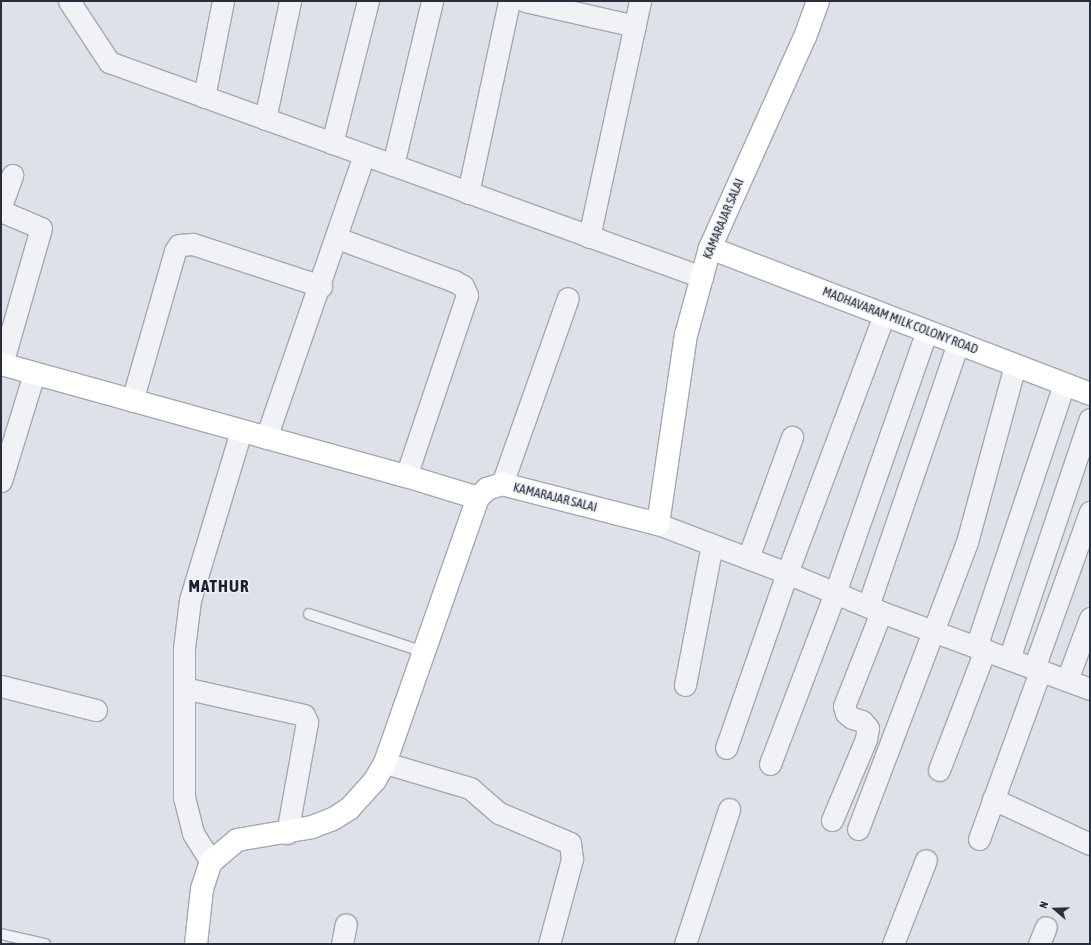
<!DOCTYPE html>
<style>
body{margin:0}
#map{position:relative;width:1091px;height:945px;overflow:hidden;background:#dee1e7;font-family:"Asap Condensed",sans-serif}
div>[style]{position:absolute}
.roads{filter:drop-shadow(1px 0 #a4a8b1) drop-shadow(-1px 0 #a4a8b1) drop-shadow(0 1px #a4a8b1) drop-shadow(0 -1px #a4a8b1)}
.lane>*{height:10px;margin:-5px;padding:0 5px;transform-origin:5px;border-radius:5px;background:#f1f2f6}
.street>*{height:21px;margin:-10.5px;padding:0 10.5px;transform-origin:10.5px;border-radius:10.5px;background:#f1f2f6}
.secondary>*{height:22px;margin:-11px;padding:0 11px;transform-origin:11px;border-radius:11px;background:#fff}
span{translate:-50% -50%;white-space:nowrap;text-align:center;line-height:1.15;-webkit-text-stroke:3px #eef0f5;paint-order:stroke}
.street-label{font-size:13px;color:#282e3d}
.district-label{font-size:17px;color:#1b1f2e;font-weight:700;letter-spacing:1px}
.frame{position:absolute;inset:0;border:2px solid #282e3d;pointer-events:none}
.north{position:absolute;left:1035px;top:889px;width:40px;height:40px;-webkit-text-stroke:3px #eef0f5;paint-order:stroke;rotate:290deg;font-size:11px;font-weight:700;line-height:16px;text-align:center;color:#282e3d}
.north::after{content:'';display:block;margin:auto;width:14px;height:18px;background:#282e3d;clip-path:polygon(50% 0,100% 100%,50% 72%,0 100%)}
</style>
<div id="map">
<div class="roads">
<div class="lane">
<i style="left:309px;top:614px;width:121px;rotate:18.3deg"></i>
<i style="left:1px;top:934px;width:45px;rotate:12.8deg"></i>
</div>
<div class="street">
<i style="left:69px;top:1px;width:73px;rotate:56.7deg"></i>
<i style="left:109px;top:62px;width:631px;rotate:19.93deg"></i>
<i style="left:525px;top:1px;width:113px;rotate:12.8deg"></i>
<i style="left:204px;top:97px;width:98px;rotate:-78.8deg"></i>
<i style="left:265px;top:119px;width:121px;rotate:-78deg"></i>
<i style="left:332px;top:143px;width:146px;rotate:-75.8deg"></i>
<i style="left:393px;top:165px;width:169px;rotate:-76.6deg"></i>
<i style="left:468px;top:193px;width:196px;rotate:-77.9deg"></i>
<i style="left:1px;top:206px;width:33px;rotate:-70deg"></i>
<i style="left:1px;top:211px;width:43px;rotate:23deg"></i>
<i style="left:41px;top:228px;width:141px;rotate:106deg"></i>
<i style="left:589px;top:237px;width:241px;rotate:-77.8deg"></i>
<i style="left:337px;top:238px;width:125px;rotate:20.2deg"></i>
<i style="left:454px;top:281px;width:10px;rotate:29deg"></i>
<i style="left:463px;top:286px;width:10px;rotate:66deg"></i>
<i style="left:467px;top:295px;width:191px;rotate:108.6deg"></i>
<i style="left:884px;top:315px;width:276px;rotate:110.6deg"></i>
<i style="left:787px;top:573px;width:102px;rotate:22.5deg"></i>
<i style="left:881px;top:612px;width:223px;rotate:20.2deg"></i>
<i style="left:132px;top:401px;width:156px;rotate:-74deg"></i>
<i style="left:175px;top:251px;width:7px;rotate:-56deg"></i>
<i style="left:179px;top:245px;width:14px;rotate:-4deg"></i>
<i style="left:193px;top:244px;width:135px;rotate:18.2deg"></i>
<i style="left:266px;top:438px;width:299px;rotate:-70.9deg"></i>
<i style="left:1px;top:481px;width:112px;rotate:-72.9deg"></i>
<i style="left:502px;top:484px;width:197px;rotate:-70.5deg"></i>
<i style="left:658px;top:524px;width:138px;rotate:20.8deg"></i>
<i style="left:787px;top:573px;width:185px;rotate:109.2deg"></i>
<i style="left:748px;top:558px;width:129px;rotate:-70deg"></i>
<i style="left:868px;top:606px;width:278px;rotate:-71.1deg"></i>
<i style="left:976px;top:647px;width:277px;rotate:-71.5deg"></i>
<i style="left:1009px;top:659px;width:253px;rotate:-71.4deg"></i>
<i style="left:1034px;top:668px;width:166px;rotate:-70.3deg"></i>
<i style="left:1067px;top:680px;width:66px;rotate:-69.6deg"></i>
<i style="left:685px;top:685px;width:143px;rotate:-79.1deg"></i>
<i style="left:1px;top:686px;width:98px;rotate:14.2deg"></i>
<i style="left:184px;top:688px;width:123px;rotate:12.7deg"></i>
<i style="left:304px;top:715px;width:8px;rotate:67deg"></i>
<i style="left:307px;top:722px;width:113px;rotate:100.2deg"></i>
<i style="left:385px;top:763px;width:89px;rotate:16.4deg"></i>
<i style="left:470px;top:788px;width:38px;rotate:41deg"></i>
<i style="left:499px;top:813px;width:77px;rotate:22.9deg"></i>
<i style="left:570px;top:843px;width:16px;rotate:83deg"></i>
<i style="left:572px;top:859px;width:88px;rotate:105.1deg"></i>
<i style="left:770px;top:764px;width:183px;rotate:-69.2deg"></i>
<i style="left:835px;top:593px;width:278px;rotate:-70.7deg"></i>
<i style="left:939px;top:770px;width:129px;rotate:-69deg"></i>
<i style="left:993px;top:799px;width:107px;rotate:24.9deg"></i>
<i style="left:832px;top:820px;width:88px;rotate:-67.2deg"></i>
<i style="left:866px;top:739px;width:11px;rotate:-80deg"></i>
<i style="left:868px;top:728px;width:9px;rotate:-131deg"></i>
<i style="left:862px;top:721px;width:10px;rotate:-163deg"></i>
<i style="left:852px;top:718px;width:8px;rotate:-140deg"></i>
<i style="left:846px;top:713px;width:7px;rotate:-106deg"></i>
<i style="left:844px;top:706px;width:101px;rotate:-68.5deg"></i>
<i style="left:858px;top:829px;width:307px;rotate:-69.2deg"></i>
<i style="left:967px;top:542px;width:183px;rotate:-74.8deg"></i>
<i style="left:979px;top:839px;width:179px;rotate:-70deg"></i>
<i style="left:211px;top:862px;width:34px;rotate:-122deg"></i>
<i style="left:193px;top:833px;width:36px;rotate:-104deg"></i>
<i style="left:184px;top:798px;width:150px;rotate:-90deg"></i>
<i style="left:184px;top:648px;width:48px;rotate:-82.9deg"></i>
<i style="left:190px;top:600px;width:177px;rotate:-73.2deg"></i>
<i style="left:342px;top:944px;width:20px;rotate:-79deg"></i>
<i style="left:685px;top:944px;width:142px;rotate:-71.9deg"></i>
<i style="left:893px;top:944px;width:90px;rotate:-68.6deg"></i>
<i style="left:1039px;top:944px;width:18px;rotate:-68deg"></i>
</div>
<div class="secondary">
<i style="left:710px;top:248px;width:407px;rotate:21deg"></i>
<i style="left:1px;top:364px;width:420px;rotate:15.5deg"></i>
<i style="left:406px;top:476px;width:75px;rotate:17deg"></i>
<i style="left:196px;top:944px;width:55px;rotate:-83.8deg"></i>
<i style="left:202px;top:889px;width:28px;rotate:-72deg"></i>
<i style="left:211px;top:862px;width:34px;rotate:-40deg"></i>
<i style="left:237px;top:840px;width:76px;rotate:-9.8deg"></i>
<i style="left:312px;top:827px;width:22px;rotate:-21deg"></i>
<i style="left:333px;top:819px;width:19px;rotate:-32deg"></i>
<i style="left:349px;top:809px;width:39px;rotate:-48deg"></i>
<i style="left:375px;top:780px;width:20px;rotate:-60deg"></i>
<i style="left:385px;top:763px;width:281px;rotate:-70.7deg"></i>
<i style="left:478px;top:498px;width:13px;rotate:-45deg"></i>
<i style="left:487px;top:489px;width:16px;rotate:-18deg"></i>
<i style="left:502px;top:484px;width:161px;rotate:14.4deg"></i>
<i style="left:658px;top:524px;width:191px;rotate:-81.6deg"></i>
<i style="left:686px;top:335px;width:90px;rotate:-74.6deg"></i>
<i style="left:710px;top:248px;width:231px;rotate:-65.8deg"></i>
<i style="left:805px;top:37px;width:38px;rotate:-70deg"></i>
</div>
</div>
<div class="street-label">
<span style="left:724px;top:219px;rotate:-67deg">KAMARAJAR SALAI</span>
<span style="left:900px;top:321px;rotate:21deg">MADHAVARAM MILK COLONY ROAD</span>
<span style="left:555px;top:498px;rotate:14deg">KAMARAJAR SALAI</span>
</div>
<div class="district-label">
<span style="left:219px;top:587px">MATHUR</span>
</div>
<div class="frame"></div>
<div class="north">N</div>
</div>
